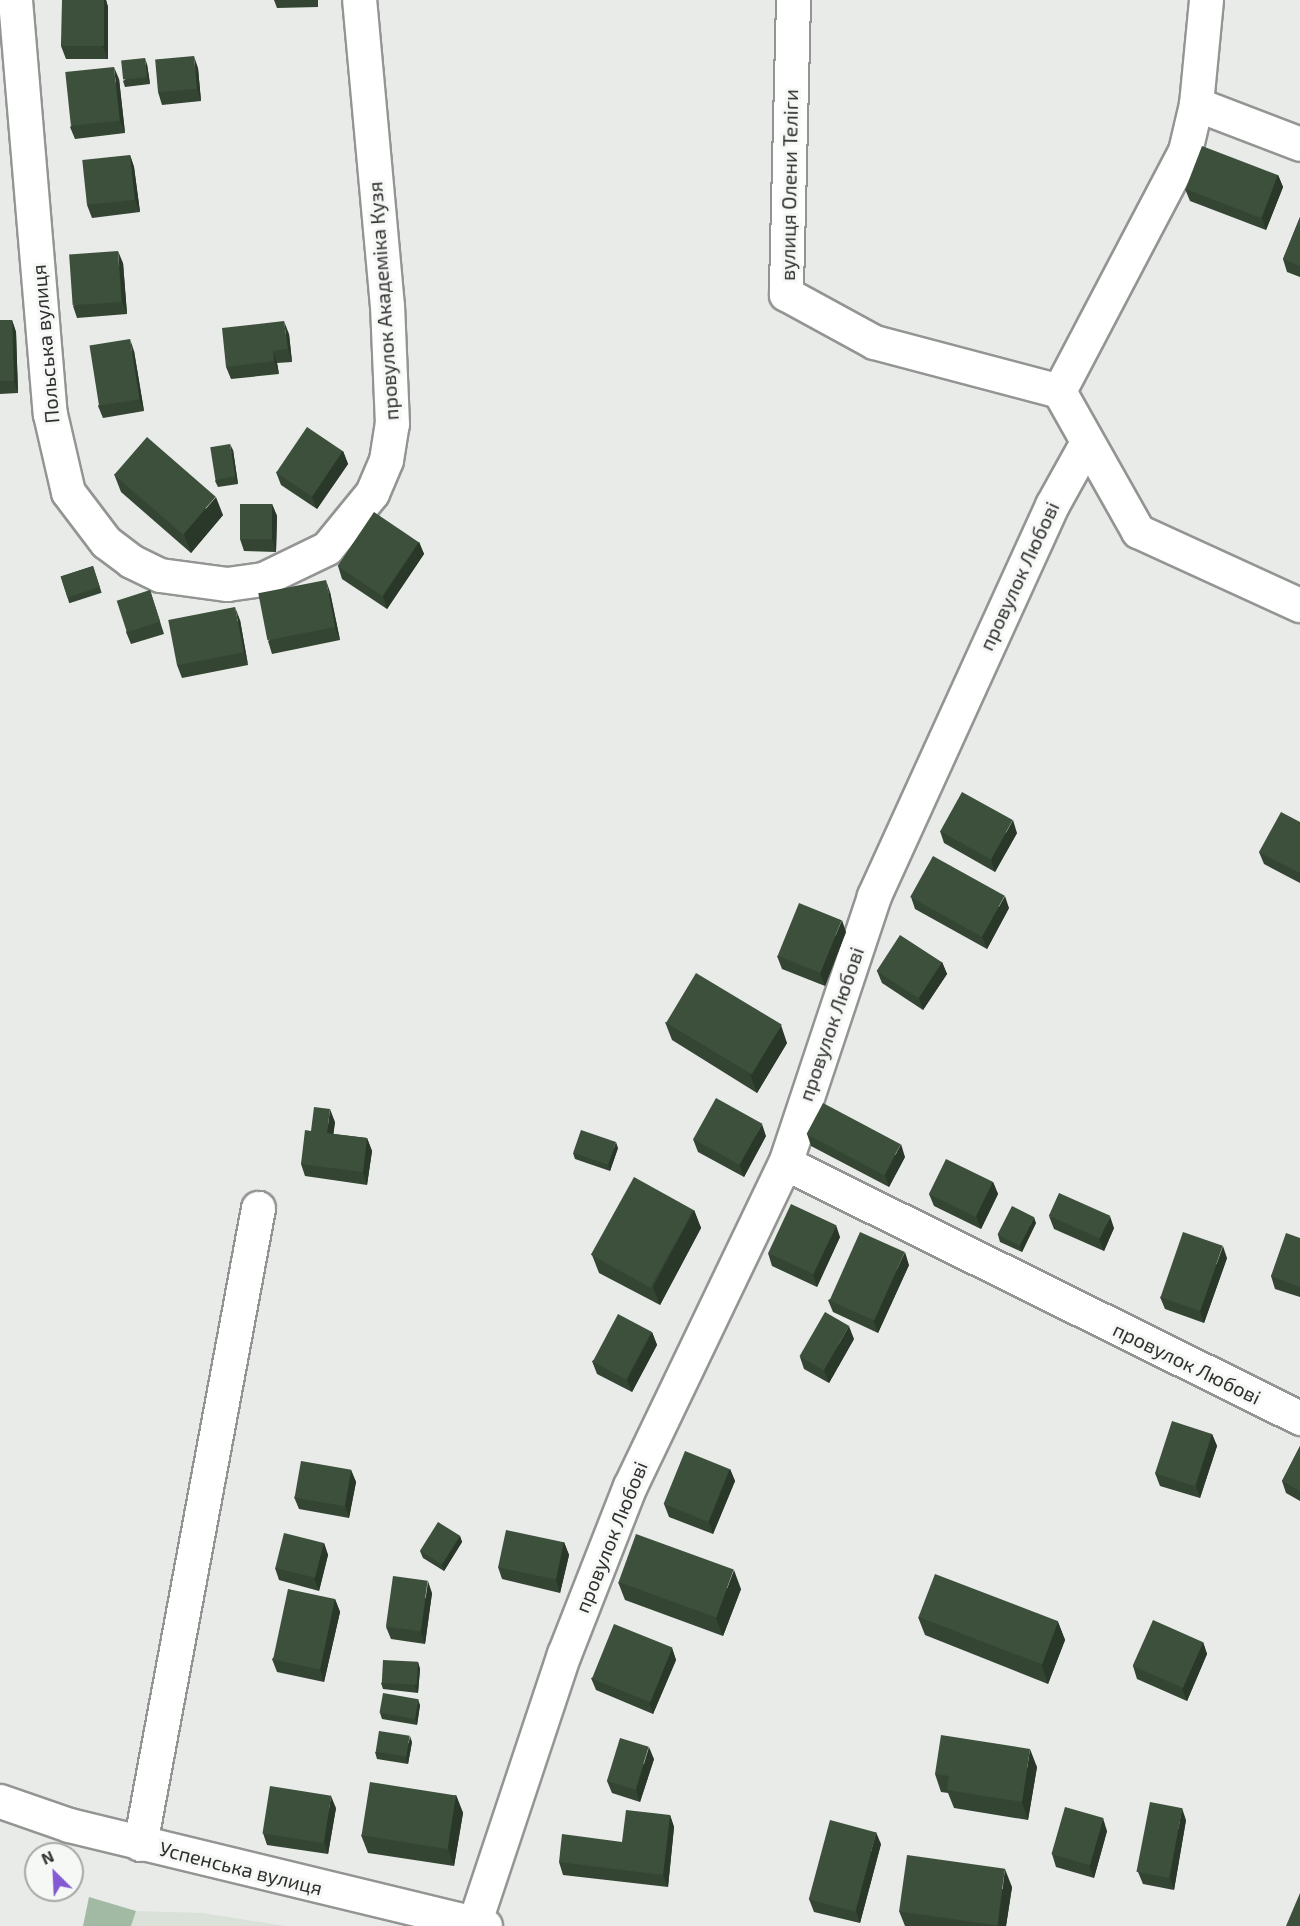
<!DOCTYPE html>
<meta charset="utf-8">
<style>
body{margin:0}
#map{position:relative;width:1300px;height:1926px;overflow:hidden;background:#e9ebe9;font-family:"Exo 2",sans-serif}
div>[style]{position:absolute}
.built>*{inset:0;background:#d9e1d9}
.forest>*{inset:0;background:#a2b9a3}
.roads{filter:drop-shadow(2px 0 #939593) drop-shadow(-2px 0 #939593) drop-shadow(0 2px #939593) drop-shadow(0 -2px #939593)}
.minor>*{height:33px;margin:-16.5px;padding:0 16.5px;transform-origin:16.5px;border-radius:16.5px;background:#fff}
.wall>*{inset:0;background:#344534;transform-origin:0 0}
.shaded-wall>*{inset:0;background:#2a382a}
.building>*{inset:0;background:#3c503c;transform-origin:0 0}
span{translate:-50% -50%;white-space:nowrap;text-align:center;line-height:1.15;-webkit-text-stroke:6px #f6f8f6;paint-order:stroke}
.street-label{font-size:20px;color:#2f302f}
.north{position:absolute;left:24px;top:1842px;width:60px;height:60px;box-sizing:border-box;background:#f6f8f6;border:2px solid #a6a8a6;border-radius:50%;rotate:336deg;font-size:16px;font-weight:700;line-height:24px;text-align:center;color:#2f302f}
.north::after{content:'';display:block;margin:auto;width:21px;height:27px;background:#835ad4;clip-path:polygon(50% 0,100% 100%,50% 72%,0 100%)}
</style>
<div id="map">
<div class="built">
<i style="clip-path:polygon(136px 1911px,203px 1913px,285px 1926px,131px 1926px)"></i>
</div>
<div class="forest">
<i style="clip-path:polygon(89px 1897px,136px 1911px,131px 1926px,83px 1926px)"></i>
</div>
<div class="roads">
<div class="minor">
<i style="left:15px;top:0;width:415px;rotate:85.2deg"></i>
<i style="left:50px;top:414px;width:80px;rotate:77deg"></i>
<i style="left:68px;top:492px;width:63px;rotate:52.8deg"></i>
<i style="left:106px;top:542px;width:31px;rotate:37deg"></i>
<i style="left:131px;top:561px;width:32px;rotate:26deg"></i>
<i style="left:160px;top:575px;width:68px;rotate:7.7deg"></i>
<i style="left:227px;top:584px;width:36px;rotate:-8deg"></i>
<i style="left:263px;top:579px;width:71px;rotate:-25.8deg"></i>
<i style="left:327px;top:548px;width:71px;rotate:-50.7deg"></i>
<i style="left:372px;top:493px;width:36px;rotate:-67deg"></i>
<i style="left:386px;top:460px;width:36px;rotate:-81deg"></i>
<i style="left:392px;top:424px;width:118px;rotate:-92.4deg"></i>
<i style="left:387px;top:306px;width:307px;rotate:-95.2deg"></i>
<i style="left:793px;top:0;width:294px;rotate:91.4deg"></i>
<i style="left:786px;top:294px;width:100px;rotate:28.6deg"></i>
<i style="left:874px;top:342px;width:191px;rotate:14.8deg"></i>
<i style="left:1206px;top:0;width:104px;rotate:95.5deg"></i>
<i style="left:1196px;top:104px;width:48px;rotate:103.2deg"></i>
<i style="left:1185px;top:151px;width:271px;rotate:117.7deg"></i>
<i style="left:1059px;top:391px;width:161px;rotate:60.6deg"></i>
<i style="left:1138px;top:531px;width:178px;rotate:24.6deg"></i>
<i style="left:1196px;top:104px;width:111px;rotate:21deg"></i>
<i style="left:1087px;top:442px;width:72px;rotate:119.1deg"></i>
<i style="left:1052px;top:505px;width:430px;rotate:114.5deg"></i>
<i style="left:874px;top:896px;width:281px;rotate:108.4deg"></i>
<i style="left:785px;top:1163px;width:575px;rotate:26.34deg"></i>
<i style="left:0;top:1801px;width:73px;rotate:19.2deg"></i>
<i style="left:69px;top:1825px;width:428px;rotate:13.6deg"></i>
<i style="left:140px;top:1844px;width:647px;rotate:-79.49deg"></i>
<i style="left:474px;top:1924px;width:285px;rotate:-71.6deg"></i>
<i style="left:564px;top:1654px;width:180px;rotate:-68.6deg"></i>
<i style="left:630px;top:1486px;width:358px;rotate:-64.4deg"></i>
</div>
</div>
<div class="wall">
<i style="clip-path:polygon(62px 0,106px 0,108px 7px,108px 59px,66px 59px,61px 46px)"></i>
<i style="clip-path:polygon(274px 0,318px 0,318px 7px,277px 8px)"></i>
<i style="clip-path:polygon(147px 64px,150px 84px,125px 87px,123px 81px)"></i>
<i style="clip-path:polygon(198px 68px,201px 101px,162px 105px,158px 92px)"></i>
<i style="clip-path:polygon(119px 79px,125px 133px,75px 139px,70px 127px)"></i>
<i style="clip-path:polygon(130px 155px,134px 167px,140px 212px,92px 218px,87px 205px)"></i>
<i style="clip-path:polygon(1278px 175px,1283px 187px,1266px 230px,1190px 201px,1185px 189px)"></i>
<i style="clip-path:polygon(1300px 217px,1300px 277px,1287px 272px,1283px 259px)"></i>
<i style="clip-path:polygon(123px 263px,127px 314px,77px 318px,73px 306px)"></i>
<i style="clip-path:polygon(0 320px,12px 320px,16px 332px,18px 393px,0 394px)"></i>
<i style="clip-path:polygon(289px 334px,292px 362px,277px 363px,279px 374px,231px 379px,226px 367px)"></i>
<i style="clip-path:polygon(134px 351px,144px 411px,103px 418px,98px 406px)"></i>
<i style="clip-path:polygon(233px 450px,238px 484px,218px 487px,215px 481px)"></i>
<i style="clip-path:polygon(343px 451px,348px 464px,317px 509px,281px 485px,276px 472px)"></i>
<i style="clip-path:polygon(114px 474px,223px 515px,191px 553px,121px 492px)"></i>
<i style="clip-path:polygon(272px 504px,277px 516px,276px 552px,244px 551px,240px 539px)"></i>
<i style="clip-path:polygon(419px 542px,424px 554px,387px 609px,342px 579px,338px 566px)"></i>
<i style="left:93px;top:566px;width:28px;height:34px;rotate:72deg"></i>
<i style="clip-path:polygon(150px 590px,164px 634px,131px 644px,126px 632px)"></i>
<i style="clip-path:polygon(330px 592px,340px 640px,272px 654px,268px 641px)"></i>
<i style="clip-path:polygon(240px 620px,248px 665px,182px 678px,177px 665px)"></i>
<i style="clip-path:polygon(1300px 822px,1300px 883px,1264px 864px,1259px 852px)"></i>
<i style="clip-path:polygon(940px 831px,1017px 833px,995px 872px,944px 843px)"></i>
<i style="clip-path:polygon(911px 897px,1009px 908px,987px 949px,915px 909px)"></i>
<i style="clip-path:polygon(846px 932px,825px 986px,782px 969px,777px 956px)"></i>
<i style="clip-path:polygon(942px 962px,947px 974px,923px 1010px,882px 983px,877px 971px)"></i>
<i style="clip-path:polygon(665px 1022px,787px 1043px,757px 1093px,672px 1040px)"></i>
<i style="clip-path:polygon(335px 1122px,333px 1134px,367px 1138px,372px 1151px,367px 1185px,305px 1176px,301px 1164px,311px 1131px)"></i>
<i style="clip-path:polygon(807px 1134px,905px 1157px,889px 1187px,811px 1146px)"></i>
<i style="clip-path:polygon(766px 1136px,744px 1177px,698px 1152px,693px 1139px)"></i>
<i style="clip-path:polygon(618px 1148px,610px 1171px,575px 1159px,573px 1153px)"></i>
<i style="clip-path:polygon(993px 1182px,998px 1194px,981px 1229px,934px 1206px,929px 1194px)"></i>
<i style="clip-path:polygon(694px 1210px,701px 1228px,660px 1305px,599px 1273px,592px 1255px)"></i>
<i style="clip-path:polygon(1049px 1216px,1114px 1228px,1104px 1251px,1054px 1229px)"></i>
<i style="clip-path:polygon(1036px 1223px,1022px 1252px,1000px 1242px,998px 1235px)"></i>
<i style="clip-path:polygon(840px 1237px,817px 1287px,772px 1266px,768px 1253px)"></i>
<i style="clip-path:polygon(1300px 1238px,1300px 1297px,1275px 1289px,1271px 1276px)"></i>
<i style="clip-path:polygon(1227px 1258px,1204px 1323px,1165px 1309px,1160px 1297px)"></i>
<i style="clip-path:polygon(909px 1265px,878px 1333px,833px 1312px,828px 1300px)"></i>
<i style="clip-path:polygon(652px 1332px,657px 1345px,632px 1392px,597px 1374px,592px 1361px)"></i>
<i style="clip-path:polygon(854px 1339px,829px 1383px,804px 1369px,800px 1357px)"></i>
<i style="clip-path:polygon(1212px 1434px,1217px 1446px,1200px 1498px,1160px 1486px,1155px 1473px)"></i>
<i style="clip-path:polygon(1300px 1446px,1300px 1501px,1286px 1493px,1282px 1481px)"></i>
<i style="clip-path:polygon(730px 1469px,735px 1481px,713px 1534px,669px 1517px,664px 1504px)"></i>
<i style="clip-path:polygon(351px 1470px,356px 1482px,349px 1518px,299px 1509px,294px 1497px)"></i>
<i style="clip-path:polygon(460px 1536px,462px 1542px,444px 1571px,423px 1558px,420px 1551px)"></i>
<i style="clip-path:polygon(564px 1542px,569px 1555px,560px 1593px,502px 1579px,498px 1567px)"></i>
<i style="clip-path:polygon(324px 1543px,328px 1555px,319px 1591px,279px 1580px,275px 1568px)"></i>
<i style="clip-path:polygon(618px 1582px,741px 1589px,723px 1636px,625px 1600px)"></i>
<i style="clip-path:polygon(432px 1593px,425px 1644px,391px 1639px,386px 1627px)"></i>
<i style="clip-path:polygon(335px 1599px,340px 1612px,324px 1682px,277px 1672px,272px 1659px)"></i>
<i style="clip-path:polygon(918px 1617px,1058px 1622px,1065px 1640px,1048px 1684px,925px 1635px)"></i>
<i style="clip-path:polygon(1203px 1642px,1207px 1654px,1187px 1701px,1137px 1679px,1133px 1666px)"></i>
<i style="clip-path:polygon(672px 1648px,676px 1660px,653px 1714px,596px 1690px,591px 1678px)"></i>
<i style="clip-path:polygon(418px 1662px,420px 1669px,418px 1693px,383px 1689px,381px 1683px)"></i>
<i style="clip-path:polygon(420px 1705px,417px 1725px,382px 1719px,380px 1713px)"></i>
<i style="clip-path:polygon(412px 1742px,408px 1764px,377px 1759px,375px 1752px)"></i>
<i style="clip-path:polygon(654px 1759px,640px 1802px,612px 1793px,607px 1781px)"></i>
<i style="clip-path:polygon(1037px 1767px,1028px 1820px,954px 1808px,948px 1793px,941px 1792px,935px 1774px)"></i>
<i style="clip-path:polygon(456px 1795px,463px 1813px,454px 1866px,368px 1853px,361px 1835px)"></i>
<i style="clip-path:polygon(336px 1808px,328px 1854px,267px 1845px,263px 1833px)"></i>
<i style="clip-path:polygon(670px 1815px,674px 1827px,668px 1887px,563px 1875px,559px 1862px,622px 1842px)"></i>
<i style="clip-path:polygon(1186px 1820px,1174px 1890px,1143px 1884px,1138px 1872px)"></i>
<i style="clip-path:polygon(1107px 1831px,1094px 1878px,1056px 1867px,1052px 1854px)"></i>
<i style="clip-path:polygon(881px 1844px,860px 1923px,814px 1912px,809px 1899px)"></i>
<i style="clip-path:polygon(1012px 1887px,1006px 1926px,905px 1926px,899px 1911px)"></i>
</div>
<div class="shaded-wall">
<i style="clip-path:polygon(104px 0,106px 0,108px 7px,108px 59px,103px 47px)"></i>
<i style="clip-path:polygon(194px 56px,198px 68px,201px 101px,197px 89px)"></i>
<i style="clip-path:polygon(145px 58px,147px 64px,150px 84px,147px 77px)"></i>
<i style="clip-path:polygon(114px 67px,119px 79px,125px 133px,120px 121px)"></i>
<i style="clip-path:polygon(130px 155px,134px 167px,140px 212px,135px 200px)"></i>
<i style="clip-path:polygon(1278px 175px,1283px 187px,1266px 230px,1262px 218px)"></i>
<i style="clip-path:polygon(118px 251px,123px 263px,127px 314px,122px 302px)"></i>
<i style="clip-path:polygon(12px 320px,16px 332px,18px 393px,14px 381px)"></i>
<i style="clip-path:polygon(284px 321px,289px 334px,292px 362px,288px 349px)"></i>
<i style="clip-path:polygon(130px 339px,134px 351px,144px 411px,139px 399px)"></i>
<i style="clip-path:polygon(273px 351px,277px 363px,279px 374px,274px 361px)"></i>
<i style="clip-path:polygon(230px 444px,233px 450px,238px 484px,235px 477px)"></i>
<i style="clip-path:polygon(343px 451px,348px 464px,317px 509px,312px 497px)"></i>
<i style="clip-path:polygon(216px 497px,223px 515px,191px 553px,184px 534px)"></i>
<i style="clip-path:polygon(272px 504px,277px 516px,276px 552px,272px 539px)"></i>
<i style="clip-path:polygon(419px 542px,424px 554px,387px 609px,383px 596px)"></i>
<i style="clip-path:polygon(326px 580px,330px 592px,340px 640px,335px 627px)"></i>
<i style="clip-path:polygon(235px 607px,240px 620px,248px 665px,244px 652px)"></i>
<i style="clip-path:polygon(1013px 820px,1017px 833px,995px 872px,991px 860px)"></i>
<i style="clip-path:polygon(1005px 896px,1009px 908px,987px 949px,982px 937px)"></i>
<i style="clip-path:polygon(842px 920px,846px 932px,825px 986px,820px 973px)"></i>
<i style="clip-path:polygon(942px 962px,947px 974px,923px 1010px,919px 998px)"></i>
<i style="clip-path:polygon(781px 1025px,787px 1043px,757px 1093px,750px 1074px)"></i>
<i style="clip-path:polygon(330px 1109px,335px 1122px,332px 1146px,327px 1133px)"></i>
<i style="clip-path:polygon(762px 1124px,766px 1136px,744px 1177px,739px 1164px)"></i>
<i style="clip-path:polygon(367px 1138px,372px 1151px,367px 1185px,363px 1172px)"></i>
<i style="clip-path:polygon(616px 1142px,618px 1148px,610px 1171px,608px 1165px)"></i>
<i style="clip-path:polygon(901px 1144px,905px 1157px,889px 1187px,885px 1175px)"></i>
<i style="clip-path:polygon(993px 1182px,998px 1194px,981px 1229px,976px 1216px)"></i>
<i style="clip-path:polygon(694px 1210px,701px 1228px,660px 1305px,653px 1287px)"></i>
<i style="clip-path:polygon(1110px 1216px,1114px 1228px,1104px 1251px,1099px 1239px)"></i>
<i style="clip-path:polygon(1034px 1217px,1036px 1223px,1022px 1252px,1020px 1246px)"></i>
<i style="clip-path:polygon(836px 1225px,840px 1237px,817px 1287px,813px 1274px)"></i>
<i style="clip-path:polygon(1223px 1246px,1227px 1258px,1204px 1323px,1200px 1311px)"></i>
<i style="clip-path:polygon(905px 1252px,909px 1265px,878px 1333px,873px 1320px)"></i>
<i style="clip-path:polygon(849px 1326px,854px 1339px,829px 1383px,824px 1370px)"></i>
<i style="clip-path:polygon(652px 1332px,657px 1345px,632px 1392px,627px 1380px)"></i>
<i style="clip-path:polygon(1212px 1434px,1217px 1446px,1200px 1498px,1196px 1486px)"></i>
<i style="clip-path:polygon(730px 1469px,735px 1481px,713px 1534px,709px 1522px)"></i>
<i style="clip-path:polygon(351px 1470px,356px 1482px,349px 1518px,345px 1506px)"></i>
<i style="clip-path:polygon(460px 1536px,462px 1542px,444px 1571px,442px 1564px)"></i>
<i style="clip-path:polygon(564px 1542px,569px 1555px,560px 1593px,556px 1580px)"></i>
<i style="clip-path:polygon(324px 1543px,328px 1555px,319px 1591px,314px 1578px)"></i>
<i style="clip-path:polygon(734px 1570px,741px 1589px,723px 1636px,716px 1618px)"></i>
<i style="clip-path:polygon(428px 1581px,432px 1593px,425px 1644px,421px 1632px)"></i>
<i style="clip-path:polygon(335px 1599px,340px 1612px,324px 1682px,320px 1669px)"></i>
<i style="clip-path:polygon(1058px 1622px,1065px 1640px,1048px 1684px,1042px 1666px)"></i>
<i style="clip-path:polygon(1203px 1642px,1207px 1654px,1187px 1701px,1182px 1688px)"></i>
<i style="clip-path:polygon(672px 1648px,676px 1660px,653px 1714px,649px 1702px)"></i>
<i style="clip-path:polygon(418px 1662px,420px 1669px,418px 1693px,415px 1686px)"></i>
<i style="clip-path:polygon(418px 1699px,420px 1705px,417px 1725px,415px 1718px)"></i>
<i style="clip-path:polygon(410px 1736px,412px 1742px,408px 1764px,406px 1758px)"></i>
<i style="clip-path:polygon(649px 1747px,654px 1759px,640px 1802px,636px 1790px)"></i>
<i style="clip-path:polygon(1030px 1749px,1037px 1767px,1028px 1820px,1022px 1802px)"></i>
<i style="clip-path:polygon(456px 1795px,463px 1813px,454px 1866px,448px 1848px)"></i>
<i style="clip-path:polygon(331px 1796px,336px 1808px,328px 1854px,324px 1842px)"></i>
<i style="clip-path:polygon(1182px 1808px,1186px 1820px,1174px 1890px,1170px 1877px)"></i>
<i style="clip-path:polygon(670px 1815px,674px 1827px,668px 1887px,663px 1875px)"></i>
<i style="clip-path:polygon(1103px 1818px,1107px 1831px,1094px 1878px,1089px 1865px)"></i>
<i style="clip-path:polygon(876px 1832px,881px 1844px,860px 1923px,856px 1911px)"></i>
<i style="clip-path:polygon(1005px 1869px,1012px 1887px,1006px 1926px,998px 1926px)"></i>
</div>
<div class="building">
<i style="left:62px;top:0;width:42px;height:46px"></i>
<i style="left:194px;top:56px;width:33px;height:39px;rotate:85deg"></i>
<i style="left:145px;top:58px;width:19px;height:24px;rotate:84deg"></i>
<i style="left:114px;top:67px;width:54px;height:49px;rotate:84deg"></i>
<i style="left:1202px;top:146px;width:81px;height:46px;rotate:21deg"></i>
<i style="left:130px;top:155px;width:45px;height:48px;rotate:84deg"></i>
<i style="clip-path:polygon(1300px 217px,1300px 266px,1283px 259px)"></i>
<i style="left:118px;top:251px;width:51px;height:49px;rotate:86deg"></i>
<i style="clip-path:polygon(0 320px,12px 320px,14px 381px,0 381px)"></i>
<i style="clip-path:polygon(284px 321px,288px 349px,273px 351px,274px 361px,226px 367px,222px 328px)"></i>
<i style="left:130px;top:339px;width:61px;height:41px;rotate:81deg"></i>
<i style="left:307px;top:427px;width:43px;height:55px;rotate:34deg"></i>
<i style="left:147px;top:437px;width:91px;height:50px;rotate:41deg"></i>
<i style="left:230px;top:444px;width:33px;height:20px;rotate:81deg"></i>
<i style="left:240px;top:504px;width:32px;height:35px"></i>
<i style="left:374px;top:512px;width:54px;height:65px;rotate:34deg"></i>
<i style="left:93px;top:566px;width:22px;height:34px;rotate:72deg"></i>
<i style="left:326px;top:580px;width:48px;height:69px;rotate:79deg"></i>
<i style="left:150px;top:590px;width:33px;height:35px;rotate:72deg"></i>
<i style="left:235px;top:607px;width:46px;height:68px;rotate:79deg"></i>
<i style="left:962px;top:792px;width:58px;height:45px;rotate:29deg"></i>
<i style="clip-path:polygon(1281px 812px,1300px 822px,1300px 873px,1259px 852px)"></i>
<i style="left:933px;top:856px;width:82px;height:47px;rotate:29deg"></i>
<i style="left:799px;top:903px;width:46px;height:57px;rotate:22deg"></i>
<i style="left:900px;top:935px;width:50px;height:43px;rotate:33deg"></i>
<i style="left:696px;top:973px;width:100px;height:58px;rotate:31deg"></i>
<i style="left:716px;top:1098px;width:53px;height:47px;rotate:29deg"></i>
<i style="left:823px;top:1103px;width:88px;height:35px;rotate:28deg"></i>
<i style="clip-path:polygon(314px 1107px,330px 1109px,327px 1133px,367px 1138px,363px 1172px,301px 1164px,305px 1130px,311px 1131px)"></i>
<i style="left:581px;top:1130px;width:37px;height:24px;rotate:19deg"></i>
<i style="left:946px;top:1159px;width:52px;height:39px;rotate:26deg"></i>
<i style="left:634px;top:1177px;width:68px;height:89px;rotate:29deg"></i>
<i style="left:1059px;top:1193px;width:56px;height:25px;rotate:24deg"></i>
<i style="left:791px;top:1204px;width:50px;height:54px;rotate:25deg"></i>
<i style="left:1012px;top:1206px;width:25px;height:32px;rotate:27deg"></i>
<i style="left:860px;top:1232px;width:49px;height:75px;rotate:24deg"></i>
<i style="left:1183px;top:1232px;width:42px;height:69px;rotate:19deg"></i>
<i style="clip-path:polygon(1286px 1233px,1300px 1238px,1300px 1287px,1271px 1276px)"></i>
<i style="left:825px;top:1312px;width:28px;height:51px;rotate:30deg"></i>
<i style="left:618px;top:1314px;width:38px;height:54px;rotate:28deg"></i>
<i style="left:1172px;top:1421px;width:42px;height:55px;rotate:18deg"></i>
<i style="clip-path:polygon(1300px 1446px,1300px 1491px,1282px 1481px)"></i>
<i style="left:685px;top:1451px;width:48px;height:57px;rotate:22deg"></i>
<i style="left:301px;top:1461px;width:51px;height:37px;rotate:10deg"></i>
<i style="left:438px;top:1522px;width:26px;height:34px;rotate:32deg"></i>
<i style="left:506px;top:1530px;width:59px;height:38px;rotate:12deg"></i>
<i style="left:284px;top:1533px;width:41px;height:36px;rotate:14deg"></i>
<i style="left:636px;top:1534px;width:104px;height:51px;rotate:20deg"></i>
<i style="left:935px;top:1574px;width:132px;height:46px;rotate:21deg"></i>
<i style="left:393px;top:1576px;width:35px;height:51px;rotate:8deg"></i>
<i style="left:288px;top:1589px;width:48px;height:72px;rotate:12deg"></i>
<i style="left:1153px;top:1620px;width:55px;height:50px;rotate:24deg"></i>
<i style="left:614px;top:1624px;width:63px;height:59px;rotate:22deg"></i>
<i style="left:383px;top:1660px;width:35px;height:23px;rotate:3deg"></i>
<i style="left:383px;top:1693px;width:36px;height:20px;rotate:10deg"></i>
<i style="left:379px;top:1731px;width:31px;height:21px;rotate:9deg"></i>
<i style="clip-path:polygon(941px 1735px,1030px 1749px,1022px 1802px,947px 1790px,949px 1776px,935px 1774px)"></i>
<i style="left:620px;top:1738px;width:30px;height:45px;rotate:17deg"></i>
<i style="left:370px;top:1782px;width:87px;height:54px;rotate:9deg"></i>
<i style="left:270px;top:1786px;width:62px;height:48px;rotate:9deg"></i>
<i style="left:1150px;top:1802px;width:33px;height:71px;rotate:11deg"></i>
<i style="left:1065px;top:1807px;width:40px;height:49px;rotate:16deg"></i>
<i style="clip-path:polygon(626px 1810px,670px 1815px,663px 1875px,559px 1862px,562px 1834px,622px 1842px)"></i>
<i style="left:830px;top:1820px;width:48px;height:82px;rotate:15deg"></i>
<i style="left:907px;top:1855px;width:99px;height:57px;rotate:8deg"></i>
<i style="clip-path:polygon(1300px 1893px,1300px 1926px,1286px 1926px)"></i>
</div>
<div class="street-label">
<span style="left:789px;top:185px;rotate:-89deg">вулиця Олени Теліги</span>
<span style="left:383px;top:301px;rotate:-94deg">провулок Академіка Кузя</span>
<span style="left:45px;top:344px;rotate:-95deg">Польська вулиця</span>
<span style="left:1019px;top:576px;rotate:-65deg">провулок Любові</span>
<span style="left:831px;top:1024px;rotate:-71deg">провулок Любові</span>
<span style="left:1187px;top:1363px;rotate:26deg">провулок Любові</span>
<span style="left:611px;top:1537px;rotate:-68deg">провулок Любові</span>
<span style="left:241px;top:1868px;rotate:14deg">Успенська вулиця</span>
</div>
<div class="north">N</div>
</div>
